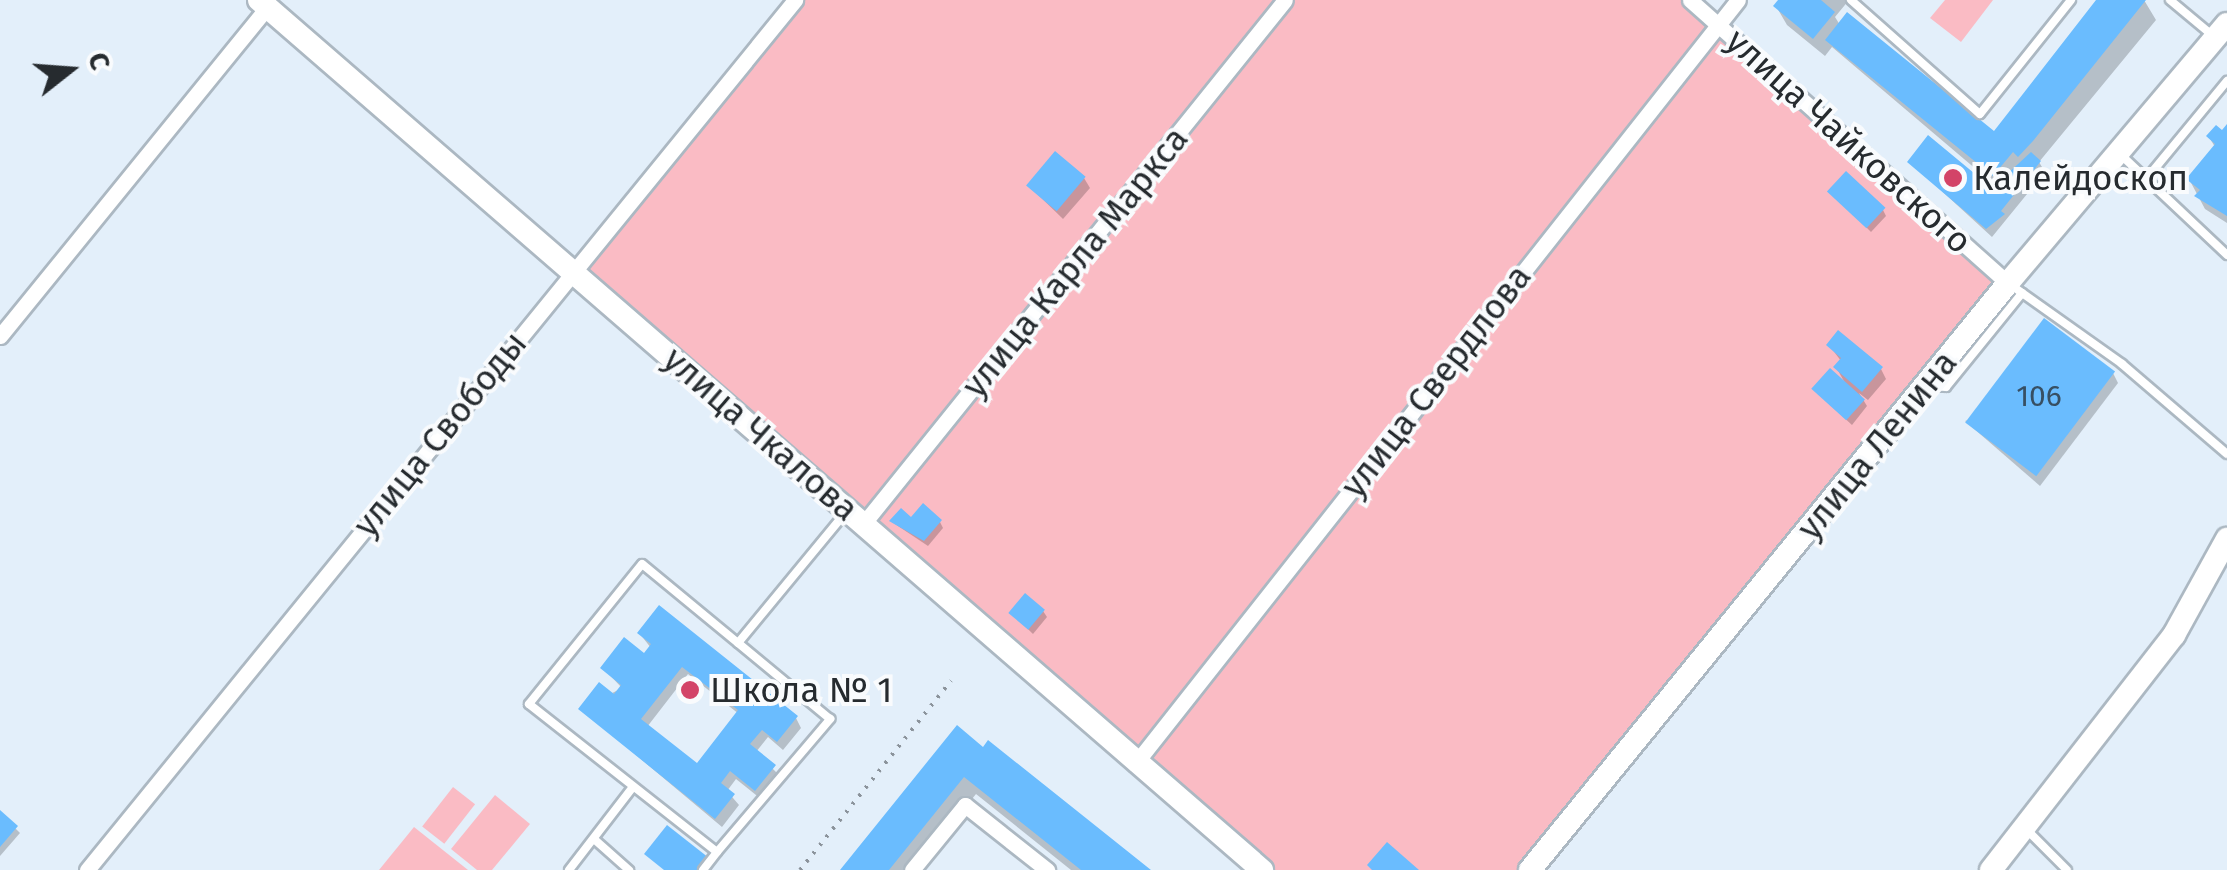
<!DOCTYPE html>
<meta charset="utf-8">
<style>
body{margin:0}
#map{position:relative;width:2227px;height:870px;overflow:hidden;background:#e3effa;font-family:"Fira Sans",sans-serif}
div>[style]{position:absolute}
.green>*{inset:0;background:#fabbc4;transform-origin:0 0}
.shadow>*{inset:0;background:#0003}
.building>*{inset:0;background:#6abcfe;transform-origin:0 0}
.path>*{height:4px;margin-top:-2px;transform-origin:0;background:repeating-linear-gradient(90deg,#8b939b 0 2.5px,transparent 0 10.5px)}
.roads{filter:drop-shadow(2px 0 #acb8c2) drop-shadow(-2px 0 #acb8c2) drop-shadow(0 2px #acb8c2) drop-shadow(0 -2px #acb8c2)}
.lane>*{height:8px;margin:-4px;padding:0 4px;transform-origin:4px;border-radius:4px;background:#fff}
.street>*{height:15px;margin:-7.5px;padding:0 7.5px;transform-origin:7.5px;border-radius:7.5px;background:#fff}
.secondary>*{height:22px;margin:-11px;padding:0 11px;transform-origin:11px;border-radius:11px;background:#fff}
.dots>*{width:28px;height:28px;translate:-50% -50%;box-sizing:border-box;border:5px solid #f9fbfd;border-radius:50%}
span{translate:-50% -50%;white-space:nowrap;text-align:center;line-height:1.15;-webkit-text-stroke:8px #f9fbfd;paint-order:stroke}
.number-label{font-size:30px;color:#374f63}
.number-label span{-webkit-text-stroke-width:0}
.street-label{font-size:35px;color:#262b2f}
.poi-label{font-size:35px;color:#262b2f}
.left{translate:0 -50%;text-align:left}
.north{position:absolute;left:20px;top:20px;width:100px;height:100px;-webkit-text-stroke:8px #f9fbfd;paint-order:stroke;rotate:73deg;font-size:28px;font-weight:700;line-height:40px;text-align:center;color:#262b2f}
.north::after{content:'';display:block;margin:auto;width:35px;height:45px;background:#262b2f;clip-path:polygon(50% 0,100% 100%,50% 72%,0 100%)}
</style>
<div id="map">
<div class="green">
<i style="clip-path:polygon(795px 0,1690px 0,2008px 283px,1527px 870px,1262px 870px,572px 270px)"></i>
<i style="clip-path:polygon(1945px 0,1993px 0,1961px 42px,1930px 18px)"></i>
<i style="left:453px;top:787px;width:28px;height:50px;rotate:38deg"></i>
<i style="clip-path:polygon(495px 795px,530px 824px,492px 870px,477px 870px,451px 849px)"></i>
<i style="clip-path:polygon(414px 827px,468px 870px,379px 870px)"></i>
</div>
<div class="shadow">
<i style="clip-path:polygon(1781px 0,1849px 0,1835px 17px,1840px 25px,1994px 135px,2100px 0,2144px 0,2156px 20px,2039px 162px,2045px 172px,1992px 237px,1910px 162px,1997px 187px,1832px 47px,1825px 56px,1787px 25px,1776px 6px)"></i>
<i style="clip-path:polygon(2227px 128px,2227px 223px,2205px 209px,2189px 179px,2215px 147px,2209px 137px)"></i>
<i style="clip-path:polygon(1084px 178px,1090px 188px,1063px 219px,1029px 186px)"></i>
<i style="clip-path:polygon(1831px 192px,1883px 210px,1886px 216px,1871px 232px)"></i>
<i style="clip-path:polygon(1829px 345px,1881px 369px,1886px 379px,1868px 400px,1859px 393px,1867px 406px,1852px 425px,1813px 389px,1845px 383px,1836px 367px,1841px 361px)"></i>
<i style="clip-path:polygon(2113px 373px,2118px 383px,2040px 486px,1965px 421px)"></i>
<i style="clip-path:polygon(911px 521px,940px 522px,943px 528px,928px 546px,892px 522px)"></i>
<i style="clip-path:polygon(1043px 611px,1047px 617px,1033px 634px,1012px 614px)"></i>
<i style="clip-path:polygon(evenodd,640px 634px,796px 718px,801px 728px,783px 750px,768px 737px,756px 752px,780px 776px,761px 799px,736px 779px,727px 791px,739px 805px,722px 827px,581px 709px,622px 688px,603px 668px,644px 657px,651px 648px,640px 634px,688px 674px,739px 714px,698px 766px,647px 727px,688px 674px)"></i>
<i style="clip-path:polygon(957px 729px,1147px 870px,1071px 870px,976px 794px,915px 870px,843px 870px)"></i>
<i style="clip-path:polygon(0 813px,20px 833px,0 856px)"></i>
</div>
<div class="building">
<i style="clip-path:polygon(1778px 0,1821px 0,1835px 12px,1813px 39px,1773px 6px)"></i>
<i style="clip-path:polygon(2096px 0,2146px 0,2033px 141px,2018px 157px,2013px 152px,1993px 176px,1825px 40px,1847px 12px,1994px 131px)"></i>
<i style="clip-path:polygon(2227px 124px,2227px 216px,2194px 196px,2200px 190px,2186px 179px,2215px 144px,2206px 136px,2216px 125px,2222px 130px)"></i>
<i style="clip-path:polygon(1928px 135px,1992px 188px,2031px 152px,2041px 161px,2001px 211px,2005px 214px,1986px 229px,1907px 162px)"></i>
<i style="left:1055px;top:151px;width:40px;height:45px;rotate:40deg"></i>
<i style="left:1846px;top:171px;width:54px;height:28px;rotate:43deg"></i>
<i style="left:2044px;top:318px;width:89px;height:131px;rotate:37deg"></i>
<i style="clip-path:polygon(1838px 330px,1883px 367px,1862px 392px,1833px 367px,1841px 358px,1826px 345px)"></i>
<i style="left:1830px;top:368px;width:47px;height:28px;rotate:42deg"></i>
<i style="clip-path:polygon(923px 503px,942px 520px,924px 541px,889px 521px,901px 508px,911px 517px)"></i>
<i style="left:1025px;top:593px;width:26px;height:26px;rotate:40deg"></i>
<i style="clip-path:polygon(evenodd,659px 605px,798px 716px,777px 742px,762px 730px,750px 744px,776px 765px,755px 791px,730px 771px,721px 783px,735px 794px,715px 819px,578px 709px,599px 682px,614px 694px,621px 685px,600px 668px,624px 637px,644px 653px,651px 644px,637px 633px,659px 605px,682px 667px,738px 710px,697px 763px,641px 719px,682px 667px)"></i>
<i style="clip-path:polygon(957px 725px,983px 747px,988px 740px,1151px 870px,1081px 870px,964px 777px,889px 870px,840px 870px)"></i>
<i style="clip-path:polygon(0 810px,18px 826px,0 847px)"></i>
<i style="clip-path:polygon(667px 825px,709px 858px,699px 870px,664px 870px,644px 854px)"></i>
<i style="clip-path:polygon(1387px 842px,1419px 870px,1372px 870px,1367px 865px)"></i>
</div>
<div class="path">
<i style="left:800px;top:870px;width:242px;rotate:-51.4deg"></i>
</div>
<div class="roads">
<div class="lane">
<i style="left:1851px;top:0;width:172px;rotate:41.5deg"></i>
<i style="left:1980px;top:114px;width:146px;rotate:-51.4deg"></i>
<i style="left:2170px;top:0;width:55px;rotate:39.8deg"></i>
<i style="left:2121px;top:155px;width:146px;rotate:43.3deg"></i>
<i style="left:2147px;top:178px;width:126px;rotate:-50.5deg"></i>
<i style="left:2011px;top:285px;width:136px;rotate:35.4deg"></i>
<i style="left:2122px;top:364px;width:138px;rotate:40.6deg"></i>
<i style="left:1931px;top:386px;width:15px;rotate:4deg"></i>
<i style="left:1946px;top:387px;width:121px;rotate:-51deg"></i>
<i style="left:738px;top:643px;width:124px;rotate:-140.5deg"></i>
<i style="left:642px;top:564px;width:180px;rotate:128.9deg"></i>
<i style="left:529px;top:704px;width:239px;rotate:38.2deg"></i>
<i style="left:717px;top:852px;width:175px;rotate:-49.6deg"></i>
<i style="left:830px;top:719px;width:119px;rotate:-140.4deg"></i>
<i style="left:738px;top:643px;width:168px;rotate:-50.5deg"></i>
<i style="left:2028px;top:831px;width:55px;rotate:45deg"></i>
<i style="left:594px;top:839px;width:47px;rotate:41.5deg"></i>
<i style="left:569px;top:870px;width:105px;rotate:-52.4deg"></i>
<i style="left:703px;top:870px;width:23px;rotate:-52deg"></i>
</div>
<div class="street">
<i style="left:1690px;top:0;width:426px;rotate:41.7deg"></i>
<i style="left:0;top:336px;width:424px;rotate:-50.9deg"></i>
<i style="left:864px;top:523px;width:671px;rotate:-51.17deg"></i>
<i style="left:1135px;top:764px;width:973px;rotate:-51.72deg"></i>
<i style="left:87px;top:870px;width:1122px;rotate:-50.86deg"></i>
<i style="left:912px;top:870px;width:84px;rotate:-50.8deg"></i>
<i style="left:965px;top:805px;width:105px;rotate:38.4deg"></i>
</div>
<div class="secondary">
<i style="left:259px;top:0;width:1328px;rotate:40.94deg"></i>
<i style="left:1530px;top:870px;width:757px;rotate:-50.84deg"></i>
<i style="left:2008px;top:283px;width:339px;rotate:-49.8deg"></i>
<i style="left:1991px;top:870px;width:298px;rotate:-52.1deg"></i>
<i style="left:2174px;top:635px;width:110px;rotate:-61.1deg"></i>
</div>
</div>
<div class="dots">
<i style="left:1953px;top:178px;background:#d34468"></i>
<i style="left:690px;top:690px;background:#d34468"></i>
</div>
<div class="number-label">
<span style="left:2039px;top:396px">106</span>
</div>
<div class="street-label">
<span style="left:1849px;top:141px;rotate:42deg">улица Чайковского</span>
<span style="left:1075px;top:262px;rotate:-51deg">улица Карла Маркса</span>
<span style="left:1436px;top:381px;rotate:-52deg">улица Свердлова</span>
<span style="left:440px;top:434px;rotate:-51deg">улица Свободы</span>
<span style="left:761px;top:434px;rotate:41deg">улица Чкалова</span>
<span style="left:1877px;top:445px;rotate:-51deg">улица Ленина</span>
</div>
<div class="poi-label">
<span class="left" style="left:1973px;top:178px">Калейдоскоп</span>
<span class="left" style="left:710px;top:690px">Школа № 1</span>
</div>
<div class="north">С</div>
</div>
